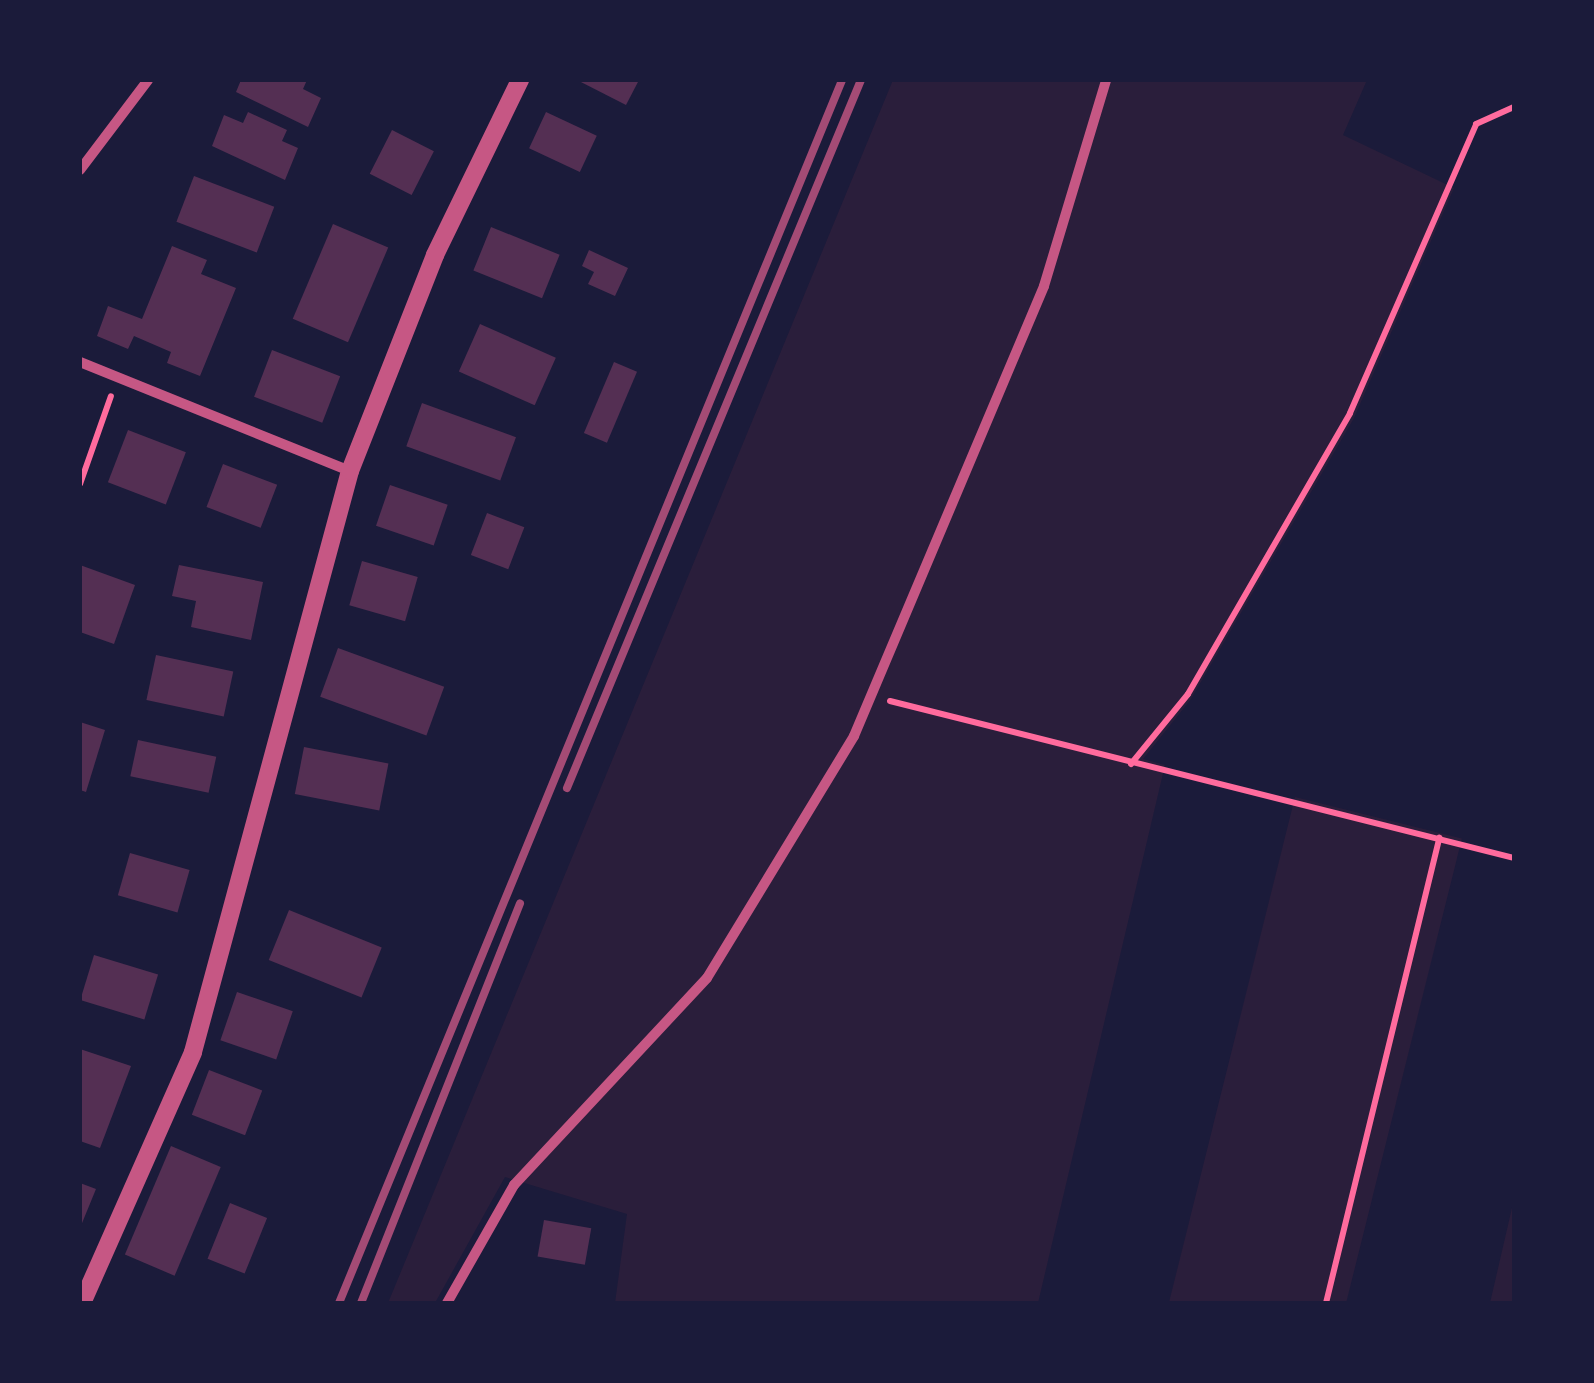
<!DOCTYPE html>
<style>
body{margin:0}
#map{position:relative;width:1594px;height:1383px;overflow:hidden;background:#1b1b3a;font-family:"Sofia Sans Condensed",sans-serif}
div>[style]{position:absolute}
.green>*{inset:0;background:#2a1e3b;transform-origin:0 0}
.building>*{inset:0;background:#542f53;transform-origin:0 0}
.path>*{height:6px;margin:-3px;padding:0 3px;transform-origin:3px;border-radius:3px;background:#ff6b9d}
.minor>*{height:10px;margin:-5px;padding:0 5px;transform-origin:5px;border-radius:5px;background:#c65784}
.tertiary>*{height:18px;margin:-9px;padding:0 9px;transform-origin:9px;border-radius:9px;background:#c65784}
.rail>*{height:8px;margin:-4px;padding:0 4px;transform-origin:4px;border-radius:4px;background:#a44b75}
span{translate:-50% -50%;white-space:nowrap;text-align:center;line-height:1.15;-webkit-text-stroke:9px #1b1b3a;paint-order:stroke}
.frame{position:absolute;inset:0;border:82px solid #1b1b3a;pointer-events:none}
</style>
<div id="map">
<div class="green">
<i style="clip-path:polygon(893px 80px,1367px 80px,1343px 135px,1454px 188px,1354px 418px,1191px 699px,1143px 759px,1165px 765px,1038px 1303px,615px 1303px,627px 1214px,505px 1177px,435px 1303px,388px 1303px)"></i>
<i style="left:1295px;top:797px;width:172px;height:520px;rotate:14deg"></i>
<i style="clip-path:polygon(1514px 1199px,1514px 1303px,1490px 1303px)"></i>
</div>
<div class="building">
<i style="clip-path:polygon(241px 80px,307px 80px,303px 89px,321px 98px,308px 127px,236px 92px)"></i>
<i style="clip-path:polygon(577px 80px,639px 80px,626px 105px)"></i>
<i style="clip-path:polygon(248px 112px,287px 130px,282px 141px,298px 148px,285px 180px,212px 146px,224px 115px,243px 123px)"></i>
<i style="left:546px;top:112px;width:56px;height:40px;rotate:25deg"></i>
<i style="left:392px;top:130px;width:47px;height:49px;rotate:27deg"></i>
<i style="left:194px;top:176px;width:86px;height:49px;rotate:21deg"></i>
<i style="left:333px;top:224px;width:60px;height:103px;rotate:23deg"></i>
<i style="left:491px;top:227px;width:74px;height:47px;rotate:22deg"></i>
<i style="clip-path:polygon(172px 246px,207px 260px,201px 274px,236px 288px,200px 376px,167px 363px,171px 352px,134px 336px,128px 349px,97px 336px,108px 306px,142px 319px)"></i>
<i style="clip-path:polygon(589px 250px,628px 268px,615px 296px,588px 284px,594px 272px,582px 266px)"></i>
<i style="left:480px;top:324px;width:83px;height:52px;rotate:24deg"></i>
<i style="left:272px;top:350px;width:73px;height:50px;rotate:21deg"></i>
<i style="left:614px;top:362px;width:25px;height:77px;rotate:23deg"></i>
<i style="left:422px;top:403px;width:100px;height:46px;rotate:20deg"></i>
<i style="left:128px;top:430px;width:62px;height:56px;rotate:21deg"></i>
<i style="left:223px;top:464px;width:58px;height:46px;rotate:21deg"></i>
<i style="left:390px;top:485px;width:61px;height:43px;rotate:19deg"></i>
<i style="left:487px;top:513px;width:40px;height:45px;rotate:21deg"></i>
<i style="left:362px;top:561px;width:58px;height:46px;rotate:16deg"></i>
<i style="clip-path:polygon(80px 565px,135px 585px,114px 644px,80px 632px)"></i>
<i style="clip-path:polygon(179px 565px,263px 582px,251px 640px,191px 627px,196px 601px,172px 596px)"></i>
<i style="left:338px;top:648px;width:113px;height:52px;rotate:20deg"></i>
<i style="left:156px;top:655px;width:79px;height:46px;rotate:12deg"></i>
<i style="clip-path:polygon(80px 722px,105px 730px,86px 792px,80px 790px)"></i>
<i style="left:138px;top:740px;width:80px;height:37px;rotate:12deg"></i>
<i style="left:304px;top:747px;width:86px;height:48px;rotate:11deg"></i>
<i style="left:130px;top:853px;width:62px;height:44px;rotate:16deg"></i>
<i style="left:289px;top:910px;width:100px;height:54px;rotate:22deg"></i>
<i style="left:94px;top:955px;width:67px;height:47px;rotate:17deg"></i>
<i style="left:237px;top:992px;width:59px;height:51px;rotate:19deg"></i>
<i style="clip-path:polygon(80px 1049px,131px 1066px,100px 1148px,80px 1141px)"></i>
<i style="left:209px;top:1070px;width:57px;height:48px;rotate:21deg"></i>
<i style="left:171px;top:1146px;width:54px;height:118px;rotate:23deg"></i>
<i style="clip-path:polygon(80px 1183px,96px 1189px,80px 1228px)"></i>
<i style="left:230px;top:1203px;width:40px;height:60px;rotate:22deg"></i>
<i style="left:544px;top:1220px;width:48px;height:37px;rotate:10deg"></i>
</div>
<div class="path">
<i style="left:80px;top:484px;width:93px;rotate:-70.6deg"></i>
<i style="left:890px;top:701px;width:643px;rotate:14.12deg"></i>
<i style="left:1131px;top:764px;width:90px;rotate:-50.8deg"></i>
<i style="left:1188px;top:694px;width:324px;rotate:-60deg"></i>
<i style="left:1350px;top:413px;width:315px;rotate:-66.4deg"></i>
<i style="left:1476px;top:124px;width:42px;rotate:-24.1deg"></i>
<i style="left:1326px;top:1303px;width:479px;rotate:-76.3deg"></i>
</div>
<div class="minor">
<i style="left:80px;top:170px;width:113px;rotate:-52.9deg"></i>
<i style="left:80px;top:362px;width:291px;rotate:22deg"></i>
<i style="left:447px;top:1303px;width:136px;rotate:-60.4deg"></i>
<i style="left:514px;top:1185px;width:283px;rotate:-47deg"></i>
<i style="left:707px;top:978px;width:283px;rotate:-58.7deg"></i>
<i style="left:854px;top:736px;width:488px;rotate:-67.1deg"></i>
<i style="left:1044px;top:286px;width:215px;rotate:-73.2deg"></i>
</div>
<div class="tertiary">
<i style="left:82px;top:1303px;width:274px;rotate:-66.1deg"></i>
<i style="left:193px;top:1052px;width:602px;rotate:-74.88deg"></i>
<i style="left:350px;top:471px;width:232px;rotate:-68.5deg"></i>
<i style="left:435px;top:255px;width:195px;rotate:-64.1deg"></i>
</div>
<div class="rail">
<i style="left:567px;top:788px;width:767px;rotate:-67.45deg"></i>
<i style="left:339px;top:1303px;width:1322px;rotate:-67.64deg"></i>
<i style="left:361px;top:1303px;width:430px;rotate:-68.3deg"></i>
</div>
<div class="frame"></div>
</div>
